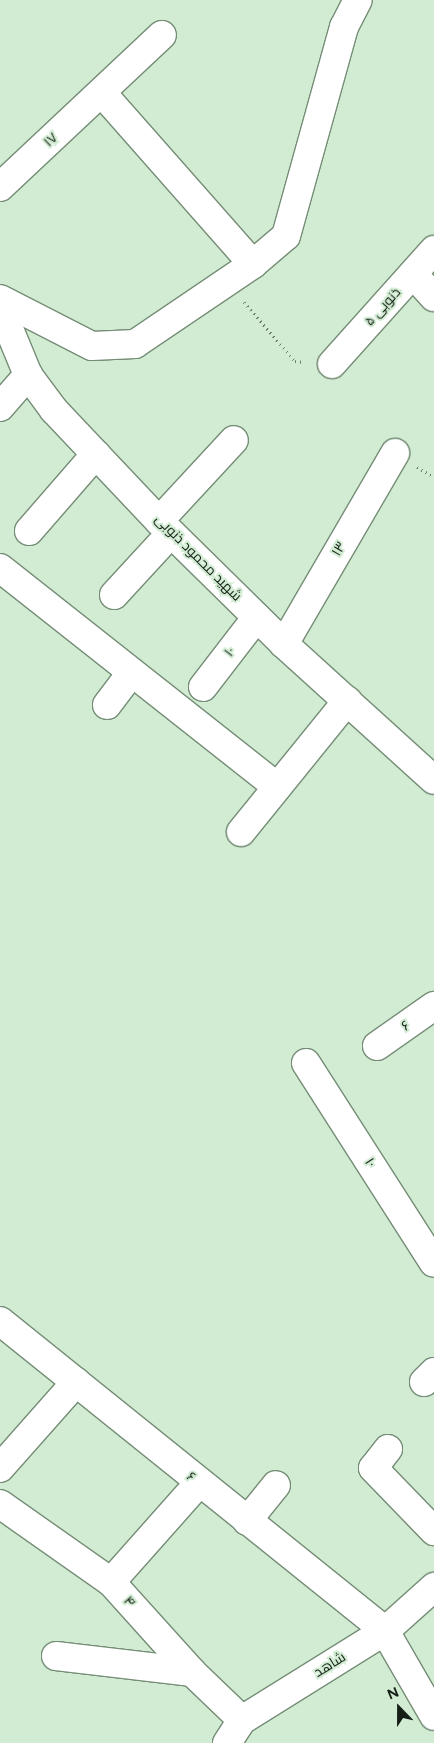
<!DOCTYPE html>
<meta charset="utf-8">
<style>
body{margin:0}
#map{position:relative;width:434px;height:1743px;overflow:hidden;background:#d2ecd3;font-family:Figtree,Cairo,sans-serif}
div>[style]{position:absolute}
.path>*{height:3px;margin-top:-1.5px;transform-origin:0;background:repeating-linear-gradient(90deg,#6b7d6c 0 1px,transparent 0 5px)}
.roads{filter:drop-shadow(1px 0 #758d76) drop-shadow(-1px 0 #758d76) drop-shadow(0 1px #758d76) drop-shadow(0 -1px #758d76)}
.minor>*{height:28px;margin:-14px;padding:0 14px;transform-origin:14px;border-radius:14px;background:#fff}
span{translate:-50% -50%;white-space:nowrap;text-align:center;line-height:1.15;-webkit-text-stroke:4px #d2ecd3;paint-order:stroke}
.street-label{font-size:14px;color:#151f16}
.north{position:absolute;left:374px;top:1683px;width:50px;height:50px;-webkit-text-stroke:4px #d2ecd3;paint-order:stroke;rotate:338deg;font-size:14px;font-weight:700;line-height:20px;text-align:center;color:#151f16}
.north::after{content:'';display:block;margin:auto;width:18px;height:22px;background:#151f16;clip-path:polygon(50% 0,100% 100%,50% 72%,0 100%)}
</style>
<div id="map">
<div class="path">
<i style="left:244px;top:302px;width:78px;rotate:49.2deg"></i>
<i style="left:295px;top:361px;width:9px;rotate:6deg"></i>
<i style="left:417px;top:467px;width:20px;rotate:30deg"></i>
</div>
<div class="roads">
<div class="minor">
<i style="left:102px;top:93px;width:228px;rotate:48.6deg"></i>
<i style="left:0;top:187px;width:222px;rotate:-43.2deg"></i>
<i style="left:413px;top:274px;width:31px;rotate:48deg"></i>
<i style="left:0;top:299px;width:103px;rotate:27.1deg"></i>
<i style="left:92px;top:346px;width:43px;rotate:-2.7deg"></i>
<i style="left:135px;top:344px;width:143px;rotate:-34.1deg"></i>
<i style="left:253px;top:264px;width:43px;rotate:-40.3deg"></i>
<i style="left:286px;top:236px;width:217px;rotate:-74.5deg"></i>
<i style="left:344px;top:27px;width:30px;rotate:-63deg"></i>
<i style="left:0;top:307px;width:74px;rotate:67.6deg"></i>
<i style="left:28px;top:375px;width:44px;rotate:53.4deg"></i>
<i style="left:54px;top:410px;width:153px;rotate:46.6deg"></i>
<i style="left:159px;top:521px;width:175px;rotate:44.5deg"></i>
<i style="left:284px;top:644px;width:202px;rotate:42.2deg"></i>
<i style="left:332px;top:364px;width:153px;rotate:-48.2deg"></i>
<i style="left:0;top:407px;width:43px;rotate:-48.8deg"></i>
<i style="left:159px;top:521px;width:110px;rotate:-47.2deg"></i>
<i style="left:29px;top:531px;width:102px;rotate:-49deg"></i>
<i style="left:0;top:568px;width:353px;rotate:38.3deg"></i>
<i style="left:114px;top:595px;width:84px;rotate:-47.4deg"></i>
<i style="left:284px;top:644px;width:221px;rotate:-59.8deg"></i>
<i style="left:203px;top:687px;width:88px;rotate:-52.4deg"></i>
<i style="left:107px;top:705px;width:41px;rotate:-52.9deg"></i>
<i style="left:241px;top:832px;width:169px;rotate:-51deg"></i>
<i style="left:377px;top:1046px;width:70px;rotate:-35.1deg"></i>
<i style="left:306px;top:1063px;width:237px;rotate:57.4deg"></i>
<i style="left:0;top:1321px;width:494px;rotate:38.8deg"></i>
<i style="left:385px;top:1631px;width:98px;rotate:60deg"></i>
<i style="left:424px;top:1382px;width:14px;rotate:-45deg"></i>
<i style="left:388px;top:1449px;width:24px;rotate:128deg"></i>
<i style="left:373px;top:1468px;width:88px;rotate:45.9deg"></i>
<i style="left:0;top:1468px;width:115px;rotate:-48.5deg"></i>
<i style="left:0;top:1504px;width:136px;rotate:35.1deg"></i>
<i style="left:111px;top:1582px;width:121px;rotate:48deg"></i>
<i style="left:192px;top:1672px;width:69px;rotate:43.8deg"></i>
<i style="left:247px;top:1521px;width:46px;rotate:-51.1deg"></i>
<i style="left:111px;top:1582px;width:132px;rotate:-48.4deg"></i>
<i style="left:56px;top:1656px;width:137px;rotate:6.7deg"></i>
<i style="left:227px;top:1743px;width:27px;rotate:-57deg"></i>
<i style="left:242px;top:1720px;width:168px;rotate:-31.9deg"></i>
<i style="left:385px;top:1631px;width:66px;rotate:-41.9deg"></i>
</div>
</div>
<div class="street-label">
<span style="left:51px;top:140px;rotate:-43deg">۱۷</span>
<span style="left:383px;top:307px;rotate:-48deg">ذنوبی ۵</span>
<span style="left:339px;top:549px;rotate:-60deg">۱۳</span>
<span style="left:198px;top:558px;rotate:45deg">شهید محمود ذنوبی</span>
<span style="left:230px;top:652px;rotate:-52deg">۱۰</span>
<span style="left:406px;top:1026px;rotate:-35deg">۶</span>
<span style="left:370px;top:1163px;rotate:57deg">۱۰</span>
<span style="left:191px;top:1477px;rotate:39deg">۶</span>
<span style="left:129px;top:1602px;rotate:48deg">۴</span>
<span style="left:330px;top:1665px;rotate:-32deg">شاهد</span>
</div>
<div class="north">N</div>
</div>
